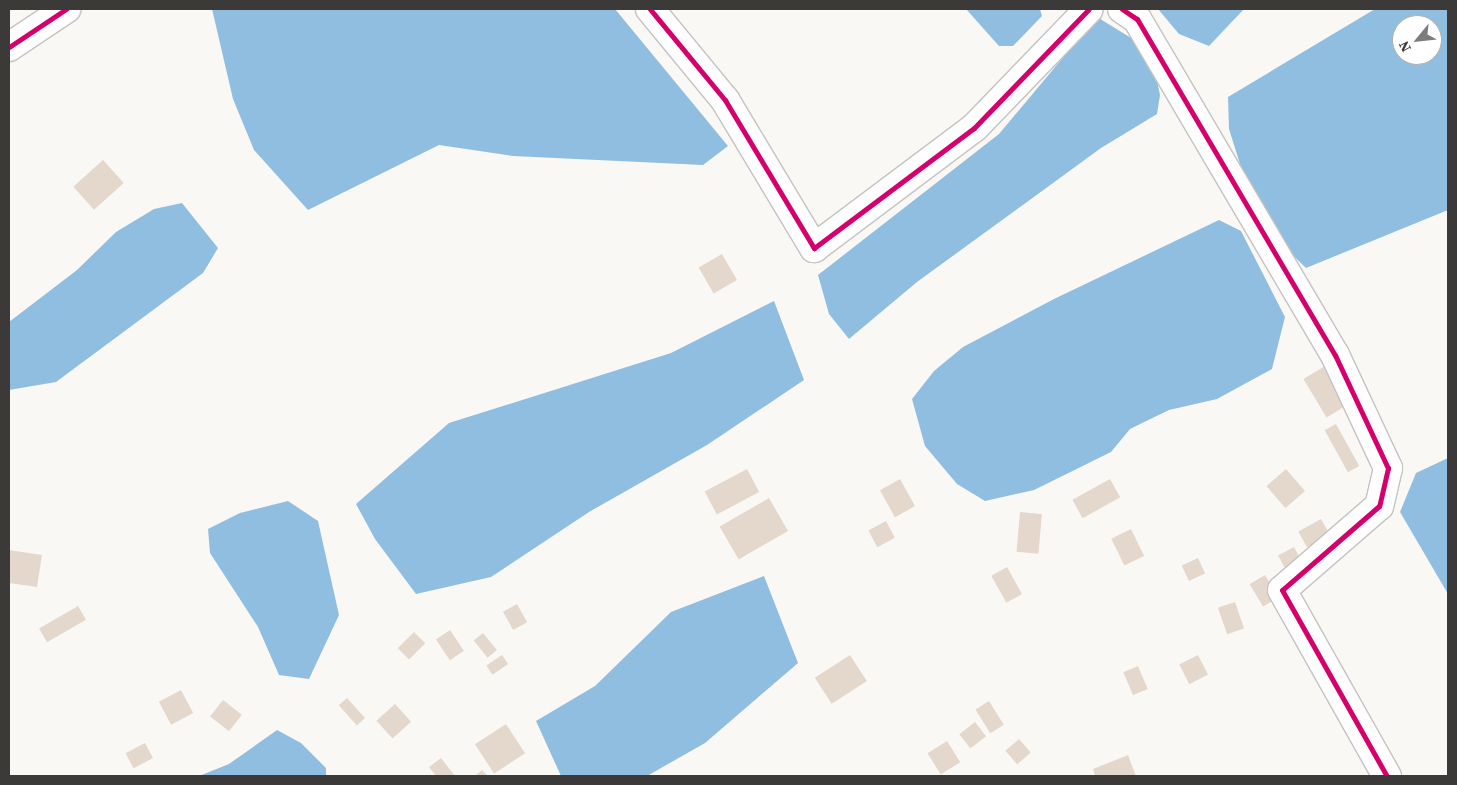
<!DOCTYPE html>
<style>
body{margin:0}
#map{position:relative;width:1457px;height:785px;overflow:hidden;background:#faf8f5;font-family:"Source Serif 4",serif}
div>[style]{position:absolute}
.water>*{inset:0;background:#90bee1}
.building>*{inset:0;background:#e3d8cb;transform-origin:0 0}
.roads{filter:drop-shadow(1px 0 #c4c3c1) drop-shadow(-1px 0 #c4c3c1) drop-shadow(0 1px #c4c3c1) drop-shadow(0 -1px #c4c3c1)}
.minor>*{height:28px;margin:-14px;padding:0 14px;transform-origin:14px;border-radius:14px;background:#fefefe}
.cycleway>*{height:5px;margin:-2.5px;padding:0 2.5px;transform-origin:2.5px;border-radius:2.5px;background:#d6006c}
span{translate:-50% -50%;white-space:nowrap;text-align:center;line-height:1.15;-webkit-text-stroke:4px #fff;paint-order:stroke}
.frame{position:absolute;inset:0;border:10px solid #3b3a39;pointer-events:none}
.north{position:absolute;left:1392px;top:15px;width:50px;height:50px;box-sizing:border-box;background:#fff;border:1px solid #b1b0b0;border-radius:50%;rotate:242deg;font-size:14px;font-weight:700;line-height:20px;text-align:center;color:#3b3a39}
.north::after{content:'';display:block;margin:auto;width:18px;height:22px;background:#7e7c7b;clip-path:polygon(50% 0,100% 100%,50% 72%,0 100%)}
</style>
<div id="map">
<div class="water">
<i style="clip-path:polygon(212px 9px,615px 9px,728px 146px,703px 165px,513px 156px,439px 145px,308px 210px,254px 150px,233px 99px)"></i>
<i style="clip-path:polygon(966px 9px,1040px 9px,1042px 16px,1013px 46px,999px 46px)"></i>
<i style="clip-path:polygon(1158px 9px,1244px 9px,1209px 46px,1179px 34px)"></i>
<i style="clip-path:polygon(evenodd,1375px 9px,1448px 9px,1448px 210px,1306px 268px,1266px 229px,1250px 196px,1229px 129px,1228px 97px,1375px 9px,1402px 25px,1432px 25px,1432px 55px,1402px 55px,1402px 25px)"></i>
<i style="clip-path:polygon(1097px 17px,1136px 41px,1155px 71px,1160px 95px,1157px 114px,1101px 148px,917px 282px,849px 339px,829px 314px,818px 275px,999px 134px)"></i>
<i style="clip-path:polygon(182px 203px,218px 248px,203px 273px,56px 382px,9px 390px,9px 322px,77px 270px,116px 232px,154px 209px)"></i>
<i style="clip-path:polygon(1219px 220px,1241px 231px,1285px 317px,1272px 369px,1217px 399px,1169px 410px,1130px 429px,1111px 452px,1034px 490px,985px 501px,957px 484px,925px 446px,912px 399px,934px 371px,963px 347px,1054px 299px)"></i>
<i style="clip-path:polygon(774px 301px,804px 380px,707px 445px,589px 512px,491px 577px,416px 594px,375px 539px,356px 504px,449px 423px,671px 353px)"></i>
<i style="clip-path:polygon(1448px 458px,1448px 594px,1400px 512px,1416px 473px)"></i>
<i style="clip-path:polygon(288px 501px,318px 521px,339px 615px,309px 679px,279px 675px,258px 627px,210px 553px,208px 529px,240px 513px)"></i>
<i style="clip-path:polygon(764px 576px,798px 663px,705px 743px,647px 776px,561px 776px,536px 721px,595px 686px,671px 612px)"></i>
<i style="clip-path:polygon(277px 730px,301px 743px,326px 768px,326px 776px,199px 776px,229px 764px)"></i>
</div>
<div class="building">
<i style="left:103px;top:160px;width:31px;height:40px;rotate:48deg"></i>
<i style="left:722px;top:254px;width:30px;height:27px;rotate:60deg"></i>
<i style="left:1330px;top:363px;width:45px;height:31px;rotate:59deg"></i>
<i style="left:1336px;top:424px;width:48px;height:13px;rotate:61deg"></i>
<i style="left:747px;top:469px;width:26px;height:48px;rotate:62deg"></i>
<i style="left:1286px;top:469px;width:29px;height:26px;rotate:49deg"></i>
<i style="left:900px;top:479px;width:31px;height:23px;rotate:61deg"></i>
<i style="left:1110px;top:479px;width:21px;height:43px;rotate:61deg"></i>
<i style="left:769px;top:498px;width:38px;height:57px;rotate:60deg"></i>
<i style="left:1020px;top:512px;width:22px;height:40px;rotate:5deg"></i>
<i style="left:1321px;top:519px;width:18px;height:26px;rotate:61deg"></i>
<i style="left:886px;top:521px;width:19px;height:20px;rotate:62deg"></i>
<i style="left:1131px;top:529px;width:30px;height:22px;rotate:64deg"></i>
<i style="left:1294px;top:547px;width:17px;height:18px;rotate:62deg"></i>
<i style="clip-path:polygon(9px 550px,42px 555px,37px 587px,9px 583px)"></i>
<i style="left:1198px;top:558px;width:17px;height:18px;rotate:65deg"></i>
<i style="left:1007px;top:567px;width:31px;height:18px;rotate:61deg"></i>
<i style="left:1265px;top:575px;width:26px;height:18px;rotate:59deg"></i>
<i style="left:1235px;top:602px;width:28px;height:18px;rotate:71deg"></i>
<i style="left:517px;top:604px;width:21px;height:16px;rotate:61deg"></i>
<i style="left:78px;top:606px;width:16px;height:45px;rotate:60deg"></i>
<i style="left:450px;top:630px;width:25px;height:17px;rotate:56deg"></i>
<i style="left:414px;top:632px;width:16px;height:23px;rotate:45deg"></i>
<i style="left:483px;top:633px;width:22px;height:12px;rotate:51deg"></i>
<i style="left:502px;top:655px;width:11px;height:19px;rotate:56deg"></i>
<i style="left:850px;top:655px;width:31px;height:42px;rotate:57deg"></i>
<i style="left:1198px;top:655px;width:22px;height:21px;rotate:63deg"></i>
<i style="left:1138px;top:666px;width:25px;height:16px;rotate:67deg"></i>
<i style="left:181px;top:690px;width:26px;height:25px;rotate:62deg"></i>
<i style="left:347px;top:698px;width:27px;height:11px;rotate:48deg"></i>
<i style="left:223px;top:700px;width:24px;height:21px;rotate:38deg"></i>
<i style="left:989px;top:701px;width:28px;height:16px;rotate:58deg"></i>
<i style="left:395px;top:704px;width:24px;height:25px;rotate:48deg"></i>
<i style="left:975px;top:722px;width:18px;height:20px;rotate:52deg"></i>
<i style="left:506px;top:724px;width:35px;height:37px;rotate:57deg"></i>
<i style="left:1019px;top:739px;width:18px;height:18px;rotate:49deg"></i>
<i style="left:947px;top:741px;width:25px;height:23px;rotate:58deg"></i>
<i style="left:145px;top:743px;width:17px;height:22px;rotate:62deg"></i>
<i style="clip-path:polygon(1128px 755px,1136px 776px,1095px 776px,1093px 769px)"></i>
<i style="clip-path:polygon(441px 758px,455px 776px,436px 776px,429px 767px)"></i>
<i style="clip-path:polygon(482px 770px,488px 776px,475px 776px)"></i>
</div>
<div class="roads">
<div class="minor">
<i style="left:650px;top:9px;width:118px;rotate:50.5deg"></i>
<i style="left:725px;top:100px;width:173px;rotate:59deg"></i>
<i style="left:814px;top:248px;width:200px;rotate:-36.9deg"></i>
<i style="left:974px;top:128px;width:165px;rotate:-46deg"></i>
<i style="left:1122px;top:9px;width:18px;rotate:34deg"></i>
<i style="left:1137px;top:19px;width:390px;rotate:59.5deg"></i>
<i style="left:1335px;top:355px;width:125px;rotate:64.9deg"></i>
<i style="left:1388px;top:468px;width:39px;rotate:103deg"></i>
<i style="left:1379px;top:506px;width:128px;rotate:139.1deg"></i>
<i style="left:1282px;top:590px;width:214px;rotate:60.6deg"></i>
<i style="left:9px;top:47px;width:69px;rotate:-33.7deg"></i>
</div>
</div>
<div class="cycleway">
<i style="left:650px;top:9px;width:118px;rotate:50.5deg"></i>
<i style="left:725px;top:100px;width:173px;rotate:59deg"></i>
<i style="left:814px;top:248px;width:200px;rotate:-36.9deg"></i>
<i style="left:974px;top:128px;width:165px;rotate:-46deg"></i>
<i style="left:1122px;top:9px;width:18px;rotate:34deg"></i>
<i style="left:1137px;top:19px;width:390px;rotate:59.5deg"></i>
<i style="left:1335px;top:355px;width:125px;rotate:64.9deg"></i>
<i style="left:1388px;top:468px;width:39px;rotate:103deg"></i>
<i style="left:1379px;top:506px;width:128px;rotate:139.1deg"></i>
<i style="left:1282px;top:590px;width:214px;rotate:60.6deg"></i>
<i style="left:9px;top:47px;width:69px;rotate:-33.7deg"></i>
</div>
<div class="frame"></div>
<div class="north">N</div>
</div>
